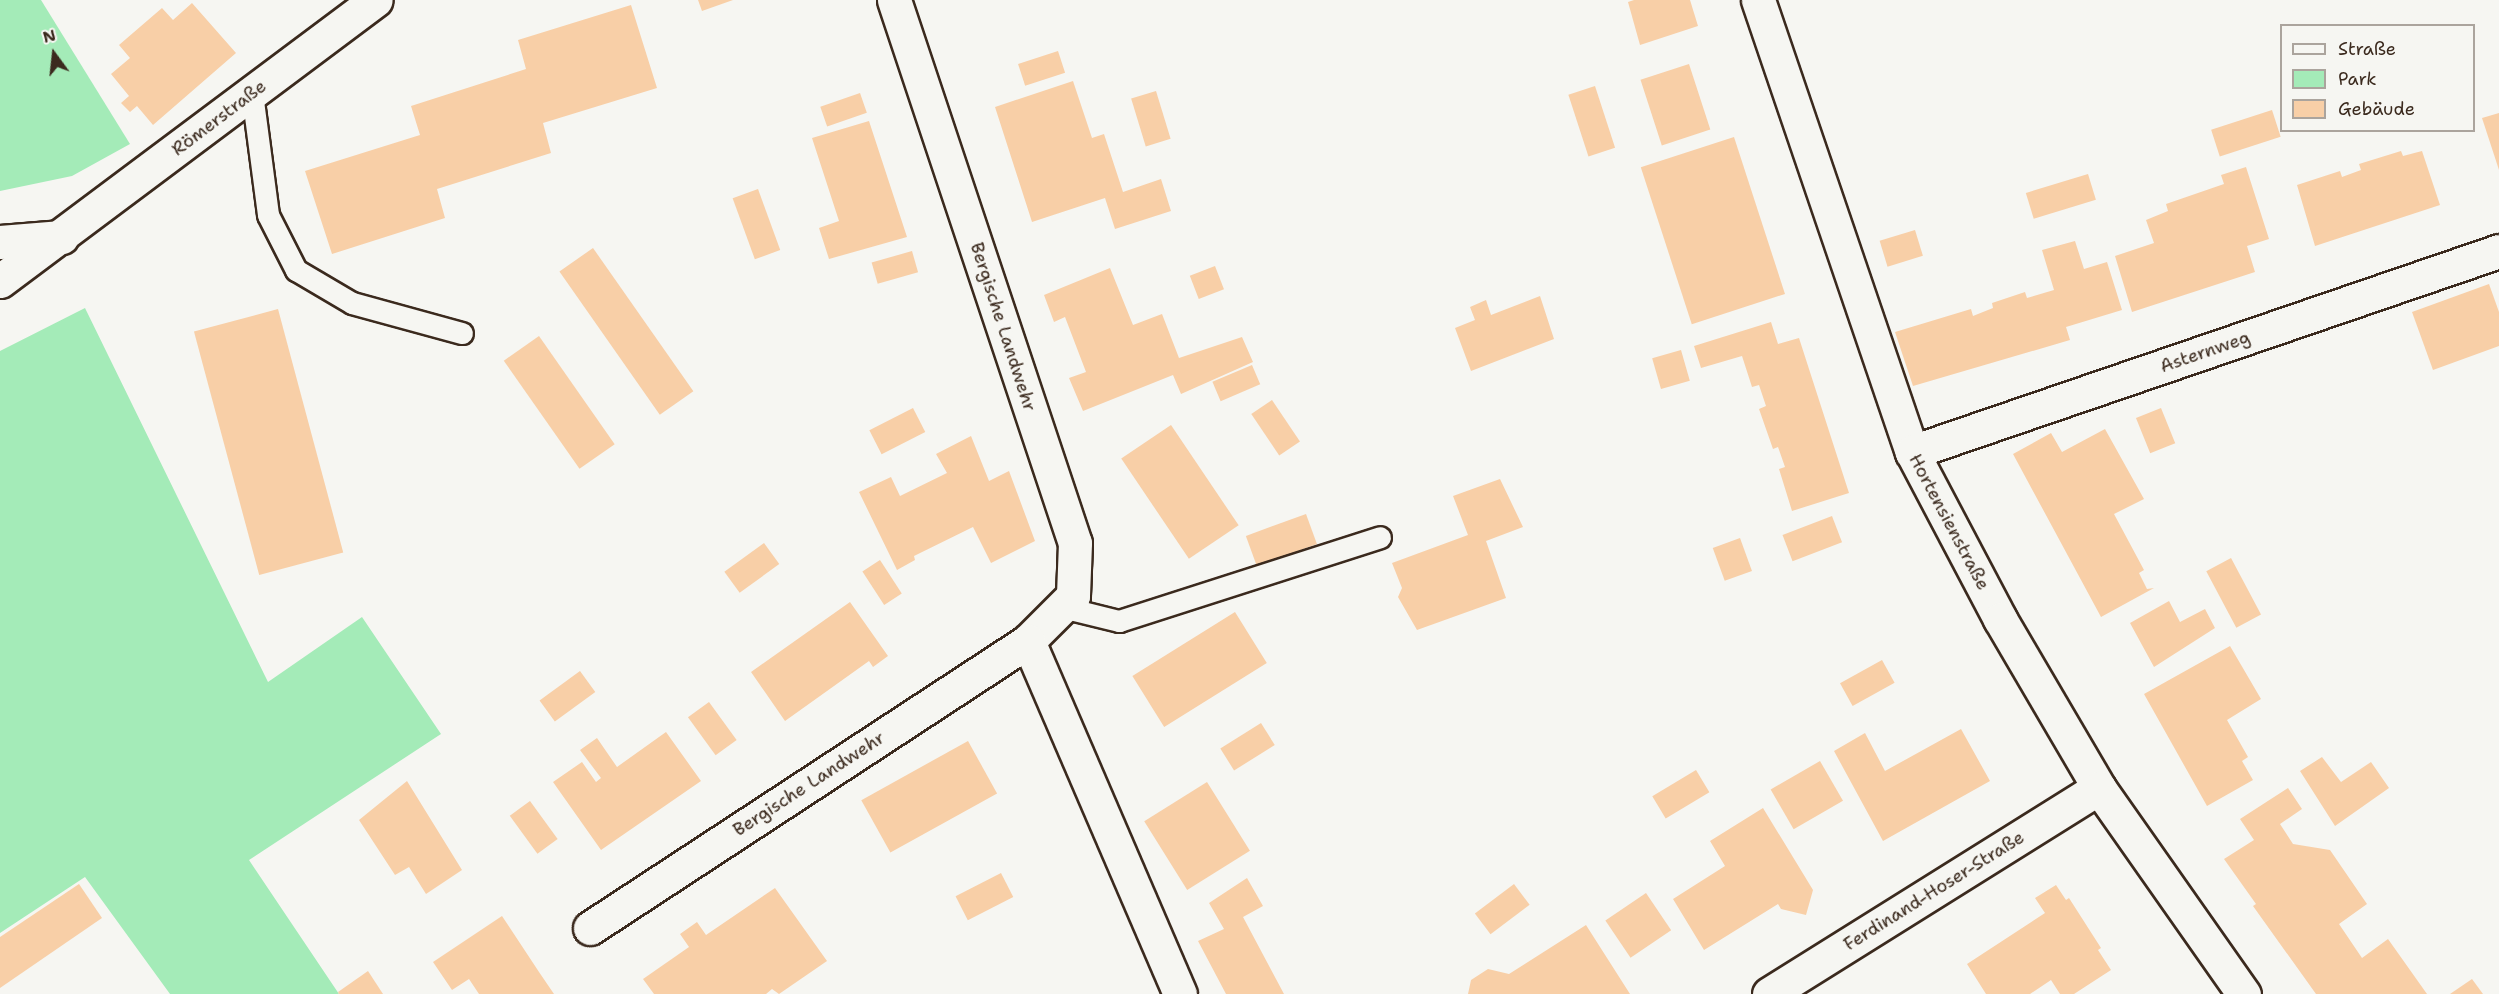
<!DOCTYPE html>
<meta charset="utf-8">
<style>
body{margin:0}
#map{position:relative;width:2499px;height:994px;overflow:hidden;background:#f6f6f2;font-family:"Shantell Sans",sans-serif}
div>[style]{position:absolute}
.green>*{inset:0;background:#a4ebb8}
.building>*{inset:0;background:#f8cfa7;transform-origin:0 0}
.roads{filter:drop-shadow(2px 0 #3b2a1e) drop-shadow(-2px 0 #3b2a1e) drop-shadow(0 2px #3b2a1e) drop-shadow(0 -2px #3b2a1e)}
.service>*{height:21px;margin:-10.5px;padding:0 10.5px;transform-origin:10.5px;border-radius:10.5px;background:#f6f6f2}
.minor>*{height:33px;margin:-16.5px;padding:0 16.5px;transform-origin:16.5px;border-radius:16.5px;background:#f6f6f2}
span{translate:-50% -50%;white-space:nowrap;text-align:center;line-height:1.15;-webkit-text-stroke:5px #f6f6f2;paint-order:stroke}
.street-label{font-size:18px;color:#3b2a1e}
.legend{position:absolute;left:2280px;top:24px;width:195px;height:108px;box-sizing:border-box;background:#f6f6f2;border:2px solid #aba49d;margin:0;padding:8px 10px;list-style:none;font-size:18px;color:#3b2a1e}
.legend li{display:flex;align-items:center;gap:12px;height:30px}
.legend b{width:30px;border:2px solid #aba49d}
.north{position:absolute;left:24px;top:24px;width:60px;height:60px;-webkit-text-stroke:4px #f6f6f2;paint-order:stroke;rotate:345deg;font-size:16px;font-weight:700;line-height:24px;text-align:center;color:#3b2a1e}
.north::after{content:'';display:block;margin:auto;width:21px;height:27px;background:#3b2a1e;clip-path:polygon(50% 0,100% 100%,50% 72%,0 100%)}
</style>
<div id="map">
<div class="green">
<i style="clip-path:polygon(0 0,41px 0,130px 144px,72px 176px,0 191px)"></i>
<i style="clip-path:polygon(85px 308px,268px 682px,362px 617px,441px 734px,249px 860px,339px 994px,170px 994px,85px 877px,0 933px,0 351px)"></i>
</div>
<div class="building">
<i style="clip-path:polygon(698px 0,733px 0,702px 11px)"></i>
<i style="clip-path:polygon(1634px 0,1690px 0,1698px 26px,1640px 45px,1628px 2px)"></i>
<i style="clip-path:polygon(192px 3px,236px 53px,153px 125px,137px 106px,130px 112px,121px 103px,129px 96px,111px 74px,130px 58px,119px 45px,162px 8px,173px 20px)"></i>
<i style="clip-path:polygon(631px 5px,657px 88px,543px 123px,551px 153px,437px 189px,445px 218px,332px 254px,305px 171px,420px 135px,411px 106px,526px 69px,518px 40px)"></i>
<i style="left:1058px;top:51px;width:23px;height:42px;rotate:72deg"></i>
<i style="left:1689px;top:64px;width:69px;height:51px;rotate:72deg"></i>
<i style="clip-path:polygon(1073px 81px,1092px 138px,1104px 134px,1123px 192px,1161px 179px,1171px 211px,1115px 229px,1105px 198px,1032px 222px,995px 107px)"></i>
<i style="left:1595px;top:86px;width:65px;height:28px;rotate:72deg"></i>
<i style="left:1156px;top:91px;width:50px;height:26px;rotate:73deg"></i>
<i style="left:860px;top:93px;width:21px;height:42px;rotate:71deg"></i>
<i style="left:2272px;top:110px;width:28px;height:64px;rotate:72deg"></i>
<i style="clip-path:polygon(2499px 113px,2499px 170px,2482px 118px)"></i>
<i style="clip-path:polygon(869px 121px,907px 237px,829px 259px,819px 228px,839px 221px,812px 138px)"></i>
<i style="left:1734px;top:137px;width:165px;height:98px;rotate:72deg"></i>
<i style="clip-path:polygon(2401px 151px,2403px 156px,2422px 151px,2440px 205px,2315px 246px,2297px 185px,2340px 171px,2342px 177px,2361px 170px,2359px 164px)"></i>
<i style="clip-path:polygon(2246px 167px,2269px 239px,2247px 246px,2255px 272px,2132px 312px,2115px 256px,2154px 243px,2146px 220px,2168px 211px,2166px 204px,2224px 184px,2221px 175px)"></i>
<i style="left:2088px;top:174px;width:27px;height:65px;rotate:73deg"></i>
<i style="left:758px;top:189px;width:65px;height:27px;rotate:70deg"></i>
<i style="left:1915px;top:230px;width:27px;height:37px;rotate:73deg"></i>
<i style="clip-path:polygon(2075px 241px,2084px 269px,2107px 262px,2122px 310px,2066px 327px,2070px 340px,1913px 386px,1895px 332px,1971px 309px,1973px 316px,1993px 308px,1992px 303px,2025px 292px,2027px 298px,2054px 290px,2042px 250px)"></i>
<i style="left:593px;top:248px;width:175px;height:41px;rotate:55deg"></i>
<i style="left:912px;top:251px;width:22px;height:42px;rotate:74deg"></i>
<i style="left:1215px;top:266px;width:25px;height:27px;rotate:69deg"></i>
<i style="clip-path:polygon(1110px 268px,1133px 325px,1162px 314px,1179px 358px,1242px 337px,1253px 362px,1181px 394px,1173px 375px,1083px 411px,1069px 378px,1086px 372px,1065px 317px,1054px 322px,1044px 295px)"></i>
<i style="clip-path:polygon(2489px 284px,2499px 312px,2499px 346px,2433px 370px,2412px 312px)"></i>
<i style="clip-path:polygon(1540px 296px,1554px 339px,1471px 371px,1455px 328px,1475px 320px,1470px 307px,1486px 300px,1491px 315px)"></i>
<i style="left:278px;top:309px;width:252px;height:87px;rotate:75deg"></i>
<i style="clip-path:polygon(1771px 322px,1778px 344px,1799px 338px,1849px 493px,1792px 511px,1779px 469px,1785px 467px,1778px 447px,1773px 449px,1759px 409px,1766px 406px,1759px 385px,1752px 387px,1742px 356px,1701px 368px,1694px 346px)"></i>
<i style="left:539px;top:336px;width:132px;height:43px;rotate:55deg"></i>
<i style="left:1681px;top:350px;width:32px;height:30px;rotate:74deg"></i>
<i style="left:1252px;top:365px;width:21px;height:43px;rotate:67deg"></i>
<i style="left:1272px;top:400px;width:50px;height:25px;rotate:56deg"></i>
<i style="left:913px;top:408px;width:27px;height:49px;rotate:63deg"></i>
<i style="left:2161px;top:408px;width:38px;height:27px;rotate:68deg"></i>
<i style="left:1171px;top:425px;width:121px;height:60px;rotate:56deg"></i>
<i style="clip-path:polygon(2105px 429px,2144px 499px,2114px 514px,2144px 570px,2139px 573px,2147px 589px,2154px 588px,2101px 617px,2013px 454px,2051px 433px,2062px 452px)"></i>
<i style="clip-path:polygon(971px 436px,989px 481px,1009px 471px,1035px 541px,991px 563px,973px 527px,914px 556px,915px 560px,897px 570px,859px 492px,891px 477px,900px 496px,947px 473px,936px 454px)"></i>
<i style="clip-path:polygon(1500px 479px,1523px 527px,1486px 541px,1506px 598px,1417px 630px,1398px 597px,1402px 588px,1392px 563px,1468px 535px,1453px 496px)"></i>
<i style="left:1306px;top:514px;width:32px;height:64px;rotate:70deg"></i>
<i style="left:1832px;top:516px;width:28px;height:53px;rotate:69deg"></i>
<i style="left:1740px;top:538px;width:35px;height:29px;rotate:70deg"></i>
<i style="left:764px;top:543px;width:26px;height:49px;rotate:54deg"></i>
<i style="left:2231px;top:558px;width:64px;height:28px;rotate:62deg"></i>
<i style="left:880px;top:560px;width:40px;height:21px;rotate:57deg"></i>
<i style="clip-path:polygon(2169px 601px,2180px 622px,2205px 609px,2215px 628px,2154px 667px,2130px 623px)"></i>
<i style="clip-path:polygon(850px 602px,888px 656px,873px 667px,869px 661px,785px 721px,751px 672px)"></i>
<i style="left:1235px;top:612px;width:60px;height:121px;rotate:58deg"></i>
<i style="clip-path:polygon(2230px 646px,2261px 699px,2227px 720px,2248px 757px,2242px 761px,2253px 780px,2207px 806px,2144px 694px)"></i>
<i style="left:1882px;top:660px;width:26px;height:48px;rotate:61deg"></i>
<i style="left:580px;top:671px;width:26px;height:50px;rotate:54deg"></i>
<i style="left:709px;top:702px;width:47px;height:26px;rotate:54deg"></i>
<i style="left:1261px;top:723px;width:26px;height:48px;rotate:58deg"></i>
<i style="clip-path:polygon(1961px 729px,1990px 781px,1883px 841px,1834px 751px,1865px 733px,1885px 771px)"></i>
<i style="clip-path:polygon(666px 732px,701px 781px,601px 850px,553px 782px,582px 762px,596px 782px,601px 778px,580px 750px,597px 738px,617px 767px)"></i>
<i style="left:968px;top:741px;width:60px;height:122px;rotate:61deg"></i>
<i style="clip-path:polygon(2322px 757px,2341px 782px,2371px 762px,2389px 788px,2335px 826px,2300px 771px)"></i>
<i style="left:1820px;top:761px;width:46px;height:57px;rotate:60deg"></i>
<i style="left:1696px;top:770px;width:26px;height:51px;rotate:59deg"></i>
<i style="clip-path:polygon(407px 781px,462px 870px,426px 894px,409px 867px,395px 875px,359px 820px)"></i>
<i style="left:1207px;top:782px;width:81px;height:74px;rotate:58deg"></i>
<i style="clip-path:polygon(2288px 788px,2302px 809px,2280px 824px,2293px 844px,2330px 850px,2367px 904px,2339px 924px,2362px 958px,2388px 939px,2427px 994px,2316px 994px,2253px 906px,2256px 904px,2224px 859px,2254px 840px,2240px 819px)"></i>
<i style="left:530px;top:801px;width:47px;height:25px;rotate:54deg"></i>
<i style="clip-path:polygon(1763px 808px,1813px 890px,1806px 915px,1781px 909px,1778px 904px,1704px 950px,1673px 899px,1725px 866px,1710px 841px)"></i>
<i style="left:1001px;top:873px;width:27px;height:51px;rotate:63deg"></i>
<i style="clip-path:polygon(1247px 878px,1263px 906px,1243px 917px,1284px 994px,1226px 994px,1198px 941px,1224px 929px,1209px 903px)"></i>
<i style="clip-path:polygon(79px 884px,102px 918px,0 988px,0 937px)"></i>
<i style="left:1514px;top:884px;width:26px;height:49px;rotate:53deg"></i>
<i style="clip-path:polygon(2056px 885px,2066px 900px,2069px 898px,2101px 948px,2098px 950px,2111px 970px,2074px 994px,2060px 994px,2051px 980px,2030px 994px,1986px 994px,1967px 964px,2045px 913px,2035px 898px)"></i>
<i style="clip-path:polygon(775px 888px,827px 961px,779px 994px,772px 989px,766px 994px,654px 994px,643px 979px,689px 947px,680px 934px,697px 922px,706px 935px)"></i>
<i style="left:1646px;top:893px;width:45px;height:49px;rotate:56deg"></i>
<i style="clip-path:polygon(502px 916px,539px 972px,554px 994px,479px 994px,469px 979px,452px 990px,433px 962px)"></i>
<i style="clip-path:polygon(1586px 925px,1630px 994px,1468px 994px,1471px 980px,1488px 969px,1509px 974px)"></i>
<i style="clip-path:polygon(368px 971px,383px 994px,339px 994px,338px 992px)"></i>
<i style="clip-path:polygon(2472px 979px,2483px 994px,2450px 994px)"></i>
</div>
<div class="roads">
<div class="service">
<i style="left:252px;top:93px;width:123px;rotate:82.5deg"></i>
<i style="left:268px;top:215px;width:62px;rotate:63deg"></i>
<i style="left:296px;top:270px;width:65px;rotate:30.5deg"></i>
<i style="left:352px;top:303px;width:114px;rotate:15.3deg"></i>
<i style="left:1062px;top:607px;width:59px;rotate:13.8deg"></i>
<i style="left:1119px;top:621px;width:274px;rotate:-17.8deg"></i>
</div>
<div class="minor">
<i style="left:894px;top:0;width:572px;rotate:71.57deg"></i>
<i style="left:1075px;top:543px;width:53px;rotate:92.2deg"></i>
<i style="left:1073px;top:596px;width:64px;rotate:135deg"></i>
<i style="left:1028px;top:641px;width:384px;rotate:66.7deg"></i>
<i style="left:1758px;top:0;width:478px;rotate:71.2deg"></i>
<i style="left:1912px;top:452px;width:189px;rotate:62.2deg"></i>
<i style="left:2000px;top:619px;width:196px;rotate:59.6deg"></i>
<i style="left:2099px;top:788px;width:252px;rotate:54.9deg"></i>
<i style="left:0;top:242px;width:62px;rotate:-4.6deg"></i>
<i style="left:0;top:281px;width:469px;rotate:-36.8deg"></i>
<i style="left:1912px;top:452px;width:620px;rotate:-18.9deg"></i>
<i style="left:590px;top:928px;width:524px;rotate:-33.23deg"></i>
<i style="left:1769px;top:994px;width:389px;rotate:-32deg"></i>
</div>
</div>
<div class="street-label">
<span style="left:219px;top:118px;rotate:-37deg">Römerstraße</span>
<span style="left:1003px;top:327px;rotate:72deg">Bergische Landwehr</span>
<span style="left:2205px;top:352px;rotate:-19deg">Asternweg</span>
<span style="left:1949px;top:522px;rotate:62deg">Hortensienstraße</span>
<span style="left:809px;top:784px;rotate:-33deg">Bergische Landwehr</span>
<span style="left:1934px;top:891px;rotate:-32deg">Ferdinand-Hoser-Straße</span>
</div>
<ul class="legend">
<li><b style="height:8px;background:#f6f6f2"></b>Straße</li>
<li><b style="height:16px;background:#a4ebb8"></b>Park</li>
<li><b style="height:16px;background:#f8cfa7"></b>Gebäude</li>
</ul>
<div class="north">N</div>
</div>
